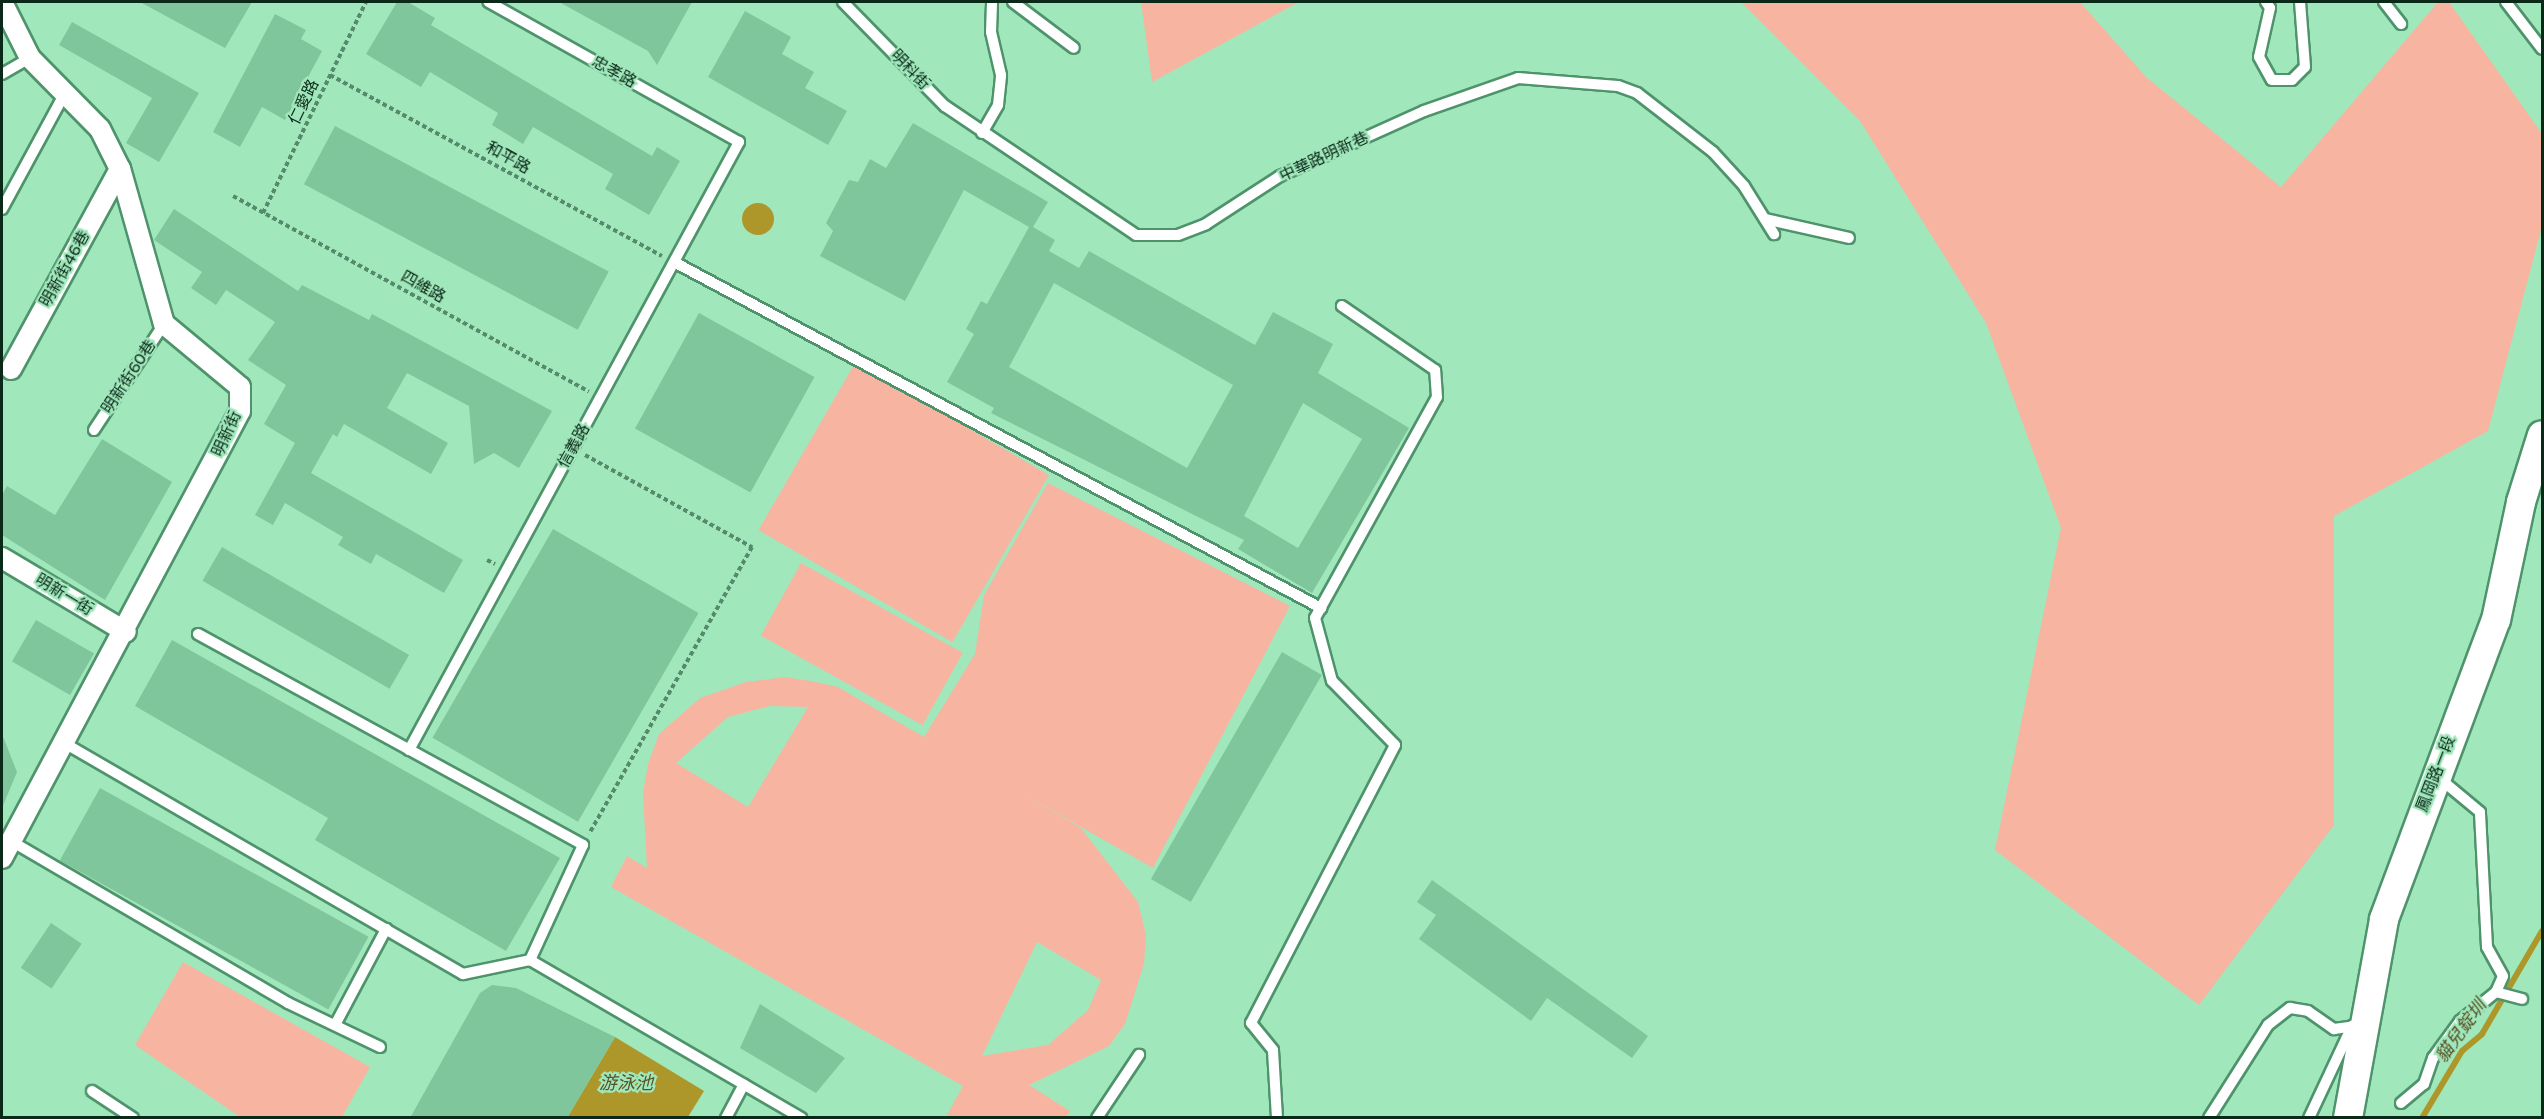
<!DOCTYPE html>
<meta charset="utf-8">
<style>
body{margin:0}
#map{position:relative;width:2544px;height:1119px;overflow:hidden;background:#a0e7bb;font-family:"Varela Round","Noto Sans TC",sans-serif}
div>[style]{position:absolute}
.green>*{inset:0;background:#f7b5a1;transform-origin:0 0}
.water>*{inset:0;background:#ad972a}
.round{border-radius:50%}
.stream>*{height:6px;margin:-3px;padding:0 3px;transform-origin:3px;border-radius:3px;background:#ad972a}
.building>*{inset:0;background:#80c69c;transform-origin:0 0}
.path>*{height:4px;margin-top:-2px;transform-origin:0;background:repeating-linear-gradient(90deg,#578a6c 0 4.5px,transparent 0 7.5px)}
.roads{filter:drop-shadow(2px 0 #4e936b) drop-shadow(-2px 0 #4e936b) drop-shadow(0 2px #4e936b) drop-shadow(0 -2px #4e936b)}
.lane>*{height:10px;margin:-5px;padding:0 5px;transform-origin:5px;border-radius:5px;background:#fff}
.street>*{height:20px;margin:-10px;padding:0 10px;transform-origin:10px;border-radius:10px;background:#fff}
.secondary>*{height:28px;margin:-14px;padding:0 14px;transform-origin:14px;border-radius:14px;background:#fff}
span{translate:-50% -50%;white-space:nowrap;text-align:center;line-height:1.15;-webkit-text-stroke:4.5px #a0e7bb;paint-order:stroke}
.street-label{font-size:16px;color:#0b2919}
.water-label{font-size:18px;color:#595025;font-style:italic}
.frame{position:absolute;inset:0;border:3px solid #0b2919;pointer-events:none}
</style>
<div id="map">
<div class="green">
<i style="clip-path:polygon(1141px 2px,1299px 2px,1152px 82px)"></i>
<i style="clip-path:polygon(1741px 2px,2080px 2px,2146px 77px,2281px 187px,2438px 2px,2449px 2px,2542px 134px,2542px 226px,2488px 431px,2334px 516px,2334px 825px,2199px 1005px,1995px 850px,2061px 528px,1986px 323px,1860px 121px)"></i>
<i style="left:855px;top:363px;width:224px;height:193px;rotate:30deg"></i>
<i style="clip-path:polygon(evenodd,1048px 483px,1290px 606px,1153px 868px,1023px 794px,1081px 828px,1138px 902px,1146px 935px,1144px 964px,1125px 1024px,1109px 1046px,1029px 1085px,1070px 1111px,1066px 1117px,946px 1117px,963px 1086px,611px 887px,627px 856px,647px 868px,643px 793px,648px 764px,659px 734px,700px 698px,746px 682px,785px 677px,811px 681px,838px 687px,924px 737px,975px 654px,984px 595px,1048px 483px,770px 706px,808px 707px,748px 807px,676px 763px,728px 717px,770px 706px,1048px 483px,1037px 942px,1101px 980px,1088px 1010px,1048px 1045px,982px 1056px,1037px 942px)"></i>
<i style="left:801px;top:563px;width:185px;height:83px;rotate:29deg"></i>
<i style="clip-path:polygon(183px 962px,370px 1067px,342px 1117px,240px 1117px,135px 1045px)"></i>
</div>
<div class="water">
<i class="round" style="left:742px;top:203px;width:32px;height:32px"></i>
<i style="clip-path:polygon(615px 1037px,704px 1091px,688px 1117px,567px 1118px)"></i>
</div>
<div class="stream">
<i style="left:2422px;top:1118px;width:78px;rotate:-59.2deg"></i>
<i style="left:2462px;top:1051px;width:26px;rotate:-40deg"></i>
<i style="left:2482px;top:1034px;width:119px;rotate:-59.8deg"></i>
</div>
<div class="building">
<i style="clip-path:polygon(140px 2px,252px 2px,225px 48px)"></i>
<i style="clip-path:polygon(397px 2px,408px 2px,435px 18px,431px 25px,652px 156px,657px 147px,680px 161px,649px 215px,605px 189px,613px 174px,533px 127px,523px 144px,492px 125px,498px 113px,430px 72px,421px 87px,366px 54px)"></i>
<i style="clip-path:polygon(559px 2px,692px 2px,657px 65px,648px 51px)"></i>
<i style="clip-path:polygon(745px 11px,791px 37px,782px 54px,814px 72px,805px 88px,847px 111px,828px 145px,708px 77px)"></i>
<i style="clip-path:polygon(275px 14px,306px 30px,301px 39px,322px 51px,285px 120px,262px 107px,240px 147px,213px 132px)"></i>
<i style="clip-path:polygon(72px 22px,199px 93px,159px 162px,126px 143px,152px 98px,59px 45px)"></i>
<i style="clip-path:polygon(evenodd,913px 123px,1048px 202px,1033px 227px,1055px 240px,1049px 251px,1079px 268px,1089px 251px,1255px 345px,1273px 312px,1333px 344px,1318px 373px,1409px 428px,1312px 593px,1238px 549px,1244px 540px,991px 413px,994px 408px,947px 382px,974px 334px,966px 329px,981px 301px,987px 304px,1029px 227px,964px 190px,905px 301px,820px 256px,833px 231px,826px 223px,849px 180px,858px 182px,870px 159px,886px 168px,913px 123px,1054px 283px,1233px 385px,1187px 468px,1009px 367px,1054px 283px,913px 123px,1303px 403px,1362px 439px,1298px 548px,1244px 516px,1303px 403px)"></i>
<i style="left:335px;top:126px;width:310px;height:66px;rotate:28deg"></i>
<i style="clip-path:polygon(174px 209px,298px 291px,302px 285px,369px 320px,372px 314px,552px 411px,519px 468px,494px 453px,474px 464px,469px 406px,407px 373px,387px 408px,448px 443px,431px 474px,344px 424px,337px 437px,333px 434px,311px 473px,463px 560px,444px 593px,376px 554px,371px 564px,338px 545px,343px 537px,285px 503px,273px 525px,255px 515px,295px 443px,264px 424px,286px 385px,248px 360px,275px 322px,226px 290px,216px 305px,191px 288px,202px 272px,154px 240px)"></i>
<i style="left:699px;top:313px;width:132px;height:132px;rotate:29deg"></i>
<i style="clip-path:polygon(102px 439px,172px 482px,105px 600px,2px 535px,2px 495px,7px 486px,55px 515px)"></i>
<i style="left:553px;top:529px;width:168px;height:241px;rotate:30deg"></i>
<i style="left:222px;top:547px;width:216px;height:39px;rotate:30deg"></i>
<i style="left:36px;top:620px;width:67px;height:48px;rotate:30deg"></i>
<i style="clip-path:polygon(172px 640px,560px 858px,506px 951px,315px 840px,328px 818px,135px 706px)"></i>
<i style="left:1282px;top:652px;width:46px;height:262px;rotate:30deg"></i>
<i style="clip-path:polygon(2px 734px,17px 772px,2px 808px)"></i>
<i style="left:100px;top:788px;width:307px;height:83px;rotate:29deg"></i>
<i style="clip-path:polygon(1432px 880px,1648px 1036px,1632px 1058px,1547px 998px,1531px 1021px,1419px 939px,1436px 915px,1417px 902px)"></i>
<i style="left:51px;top:923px;width:37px;height:54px;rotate:34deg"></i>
<i style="clip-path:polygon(492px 985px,516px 988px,615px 1037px,567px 1118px,410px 1118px,480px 993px)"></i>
<i style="clip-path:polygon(760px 1004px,845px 1058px,816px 1093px,740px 1048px)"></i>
</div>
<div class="path">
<i style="left:330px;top:75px;width:378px;rotate:28.6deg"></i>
<i style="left:233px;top:196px;width:406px;rotate:28.8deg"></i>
<i style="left:263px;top:213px;width:235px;rotate:-64deg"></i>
<i style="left:585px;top:455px;width:191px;rotate:28.9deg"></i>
<i style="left:752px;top:547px;width:330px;rotate:119.6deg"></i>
<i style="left:487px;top:560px;width:9px;rotate:27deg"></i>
</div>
<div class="roads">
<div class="lane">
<i style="left:843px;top:2px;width:146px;rotate:45.6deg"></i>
<i style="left:945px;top:106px;width:230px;rotate:34deg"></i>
<i style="left:1136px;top:235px;width:42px"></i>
<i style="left:1178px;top:235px;width:30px;rotate:-21deg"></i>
<i style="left:1206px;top:224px;width:88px;rotate:-33deg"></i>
<i style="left:1280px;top:176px;width:158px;rotate:-24.3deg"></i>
<i style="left:1424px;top:111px;width:100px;rotate:-19.3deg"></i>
<i style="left:1518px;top:78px;width:100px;rotate:4.6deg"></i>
<i style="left:1618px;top:86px;width:20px;rotate:20deg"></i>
<i style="left:1637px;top:93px;width:96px;rotate:37.8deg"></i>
<i style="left:1713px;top:152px;width:46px;rotate:47.6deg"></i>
<i style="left:1744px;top:186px;width:57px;rotate:58deg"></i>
<i style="left:1013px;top:2px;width:76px;rotate:37deg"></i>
<i style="left:2266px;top:2px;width:7px;rotate:56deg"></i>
<i style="left:2270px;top:8px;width:50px;rotate:102.7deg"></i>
<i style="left:2259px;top:57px;width:26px;rotate:61deg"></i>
<i style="left:2272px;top:80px;width:20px"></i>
<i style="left:2292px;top:80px;width:18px;rotate:-45deg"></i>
<i style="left:2305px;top:67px;width:65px;rotate:-94.4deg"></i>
<i style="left:2384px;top:2px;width:28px;rotate:52deg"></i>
<i style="left:2506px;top:2px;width:59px;rotate:52.5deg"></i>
<i style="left:2px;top:74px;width:32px;rotate:-30deg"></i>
<i style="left:982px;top:133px;width:32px;rotate:-60deg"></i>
<i style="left:998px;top:105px;width:30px;rotate:-84deg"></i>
<i style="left:1001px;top:75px;width:44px;rotate:-103.1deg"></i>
<i style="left:991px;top:32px;width:30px;rotate:-88deg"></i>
<i style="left:2px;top:209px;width:132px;rotate:-61.5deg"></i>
<i style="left:1765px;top:219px;width:86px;rotate:12.7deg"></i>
<i style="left:674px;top:262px;width:734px;rotate:28.14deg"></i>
<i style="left:94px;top:430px;width:127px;rotate:-56.6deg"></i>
<i style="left:198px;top:634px;width:439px;rotate:28.7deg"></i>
<i style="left:583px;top:845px;width:127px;rotate:114.7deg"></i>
<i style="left:66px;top:744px;width:459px;rotate:30.1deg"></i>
<i style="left:463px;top:974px;width:68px;rotate:-11.8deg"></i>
<i style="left:530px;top:960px;width:314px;rotate:30.2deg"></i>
<i style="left:409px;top:750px;width:692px;rotate:-61.51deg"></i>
<i style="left:739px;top:142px;width:287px;rotate:-150.8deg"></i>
<i style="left:11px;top:841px;width:321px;rotate:30.3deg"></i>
<i style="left:288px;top:1003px;width:102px;rotate:25.6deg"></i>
<i style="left:2496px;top:992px;width:27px;rotate:15deg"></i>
<i style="left:335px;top:1025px;width:109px;rotate:-62deg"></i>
<i style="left:92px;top:1091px;width:49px;rotate:33.4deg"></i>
<i style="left:2401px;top:1103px;width:30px;rotate:-40deg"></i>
<i style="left:2424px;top:1084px;width:28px;rotate:-71deg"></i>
<i style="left:2433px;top:1058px;width:46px;rotate:-53.9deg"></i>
<i style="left:2460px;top:1021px;width:46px;rotate:-38.9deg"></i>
<i style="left:2496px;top:992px;width:17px;rotate:-66deg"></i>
<i style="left:2503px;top:976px;width:33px;rotate:-119deg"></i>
<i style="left:2487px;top:947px;width:135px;rotate:-93deg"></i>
<i style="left:2480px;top:812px;width:55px;rotate:-140.2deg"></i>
<i style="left:726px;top:1118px;width:38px;rotate:-62deg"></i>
<i style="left:1097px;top:1118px;width:76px;rotate:-56.3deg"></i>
<i style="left:1277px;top:1118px;width:68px;rotate:-93.4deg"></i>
<i style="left:1273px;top:1050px;width:35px;rotate:-129deg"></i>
<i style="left:1251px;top:1023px;width:313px;rotate:-62.6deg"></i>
<i style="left:1395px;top:745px;width:90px;rotate:-134.5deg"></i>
<i style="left:1332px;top:681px;width:65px;rotate:-105.1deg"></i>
<i style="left:1315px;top:618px;width:252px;rotate:-61.1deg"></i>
<i style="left:1437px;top:397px;width:27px;rotate:-94deg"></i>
<i style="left:1435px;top:370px;width:113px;rotate:-145.5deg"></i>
<i style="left:2209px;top:1118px;width:110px;rotate:-57.6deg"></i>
<i style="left:2268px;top:1025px;width:28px;rotate:-38deg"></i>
<i style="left:2290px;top:1008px;width:18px;rotate:9deg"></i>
<i style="left:2308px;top:1011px;width:32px;rotate:35deg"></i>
<i style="left:2334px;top:1029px;width:28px;rotate:-8deg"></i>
<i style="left:2309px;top:1118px;width:102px;rotate:-64.9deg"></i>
</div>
<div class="street">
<i style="left:11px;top:369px;width:228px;rotate:-61.4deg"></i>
<i style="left:2px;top:558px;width:144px;rotate:30.8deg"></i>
<i style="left:2px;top:858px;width:506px;rotate:-61.97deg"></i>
<i style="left:240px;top:411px;width:24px;rotate:-90deg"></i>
<i style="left:240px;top:387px;width:99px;rotate:-140.3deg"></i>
<i style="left:164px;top:324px;width:161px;rotate:-105.8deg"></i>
<i style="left:120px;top:169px;width:45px;rotate:-116.6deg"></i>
<i style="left:100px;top:129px;width:100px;rotate:-134.6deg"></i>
<i style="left:30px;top:58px;width:63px;rotate:-116.6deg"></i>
</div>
<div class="secondary">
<i style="left:2348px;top:1118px;width:202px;rotate:-79.7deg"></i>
<i style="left:2384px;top:919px;width:319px;rotate:-69.5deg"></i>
<i style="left:2496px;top:620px;width:121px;rotate:-78deg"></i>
<i style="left:2521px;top:502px;width:70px;rotate:-72.6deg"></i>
</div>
</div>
<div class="street-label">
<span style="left:910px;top:70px;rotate:46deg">明科街</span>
<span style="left:614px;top:72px;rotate:29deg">忠孝路</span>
<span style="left:304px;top:102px;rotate:-64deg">仁愛路</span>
<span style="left:1324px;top:157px;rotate:-25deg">中華路明新巷</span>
<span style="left:508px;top:158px;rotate:29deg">和平路</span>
<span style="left:65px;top:269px;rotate:-61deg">明新街46巷</span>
<span style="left:423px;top:287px;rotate:29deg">四維路</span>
<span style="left:129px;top:377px;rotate:-57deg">明新街60巷</span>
<span style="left:227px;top:434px;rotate:-66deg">明新街</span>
<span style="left:574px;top:446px;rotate:-61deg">信義路</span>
<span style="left:64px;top:595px;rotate:31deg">明新一街</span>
<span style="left:2436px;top:774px;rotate:-69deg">鳳岡路一段</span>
</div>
<div class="water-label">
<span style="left:2461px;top:1031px;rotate:-54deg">貓兒錠圳</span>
<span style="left:626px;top:1083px">游泳池</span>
</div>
<div class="frame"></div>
</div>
